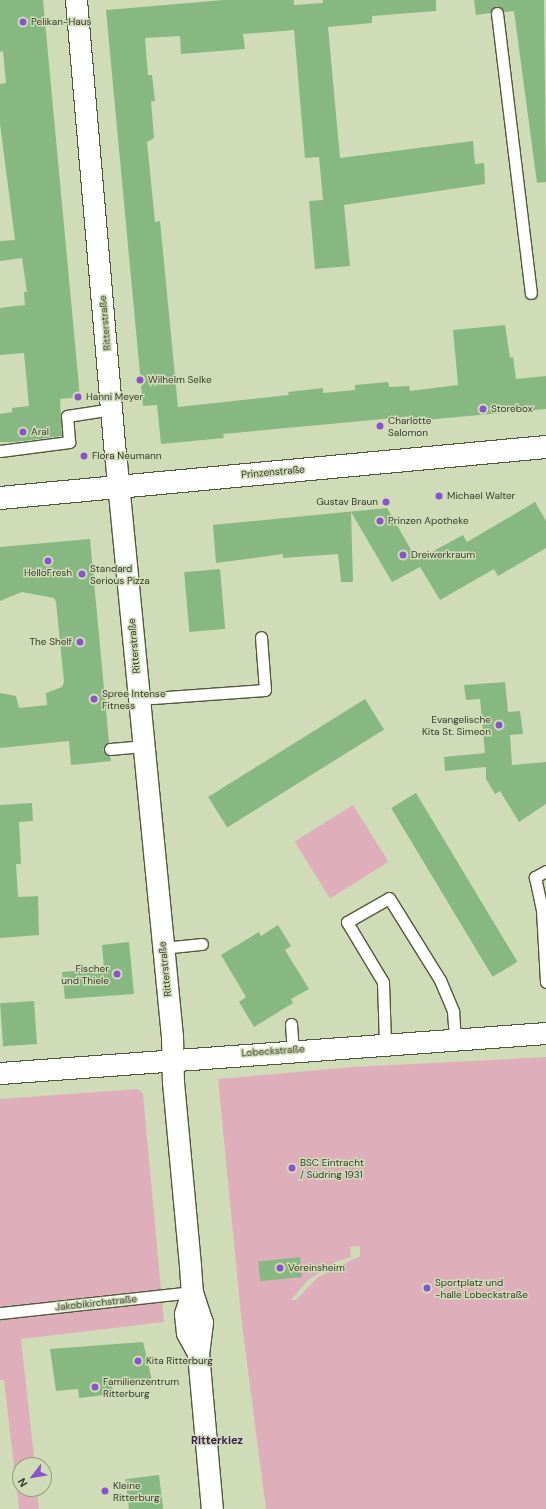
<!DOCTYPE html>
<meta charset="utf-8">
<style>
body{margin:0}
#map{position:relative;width:546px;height:1509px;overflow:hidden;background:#d0dcb7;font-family:"DM Sans",sans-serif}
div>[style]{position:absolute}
.green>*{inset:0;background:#deafbb;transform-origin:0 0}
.building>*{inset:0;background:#87b881;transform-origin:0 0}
.roads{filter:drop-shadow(1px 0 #505a3a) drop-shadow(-1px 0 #505a3a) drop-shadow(0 1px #505a3a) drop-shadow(0 -1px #505a3a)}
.service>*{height:11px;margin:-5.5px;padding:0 5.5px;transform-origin:5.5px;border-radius:5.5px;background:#fff}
.minor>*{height:21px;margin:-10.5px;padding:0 10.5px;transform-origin:10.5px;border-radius:10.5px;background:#fff}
.secondary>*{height:22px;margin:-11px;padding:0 11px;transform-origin:11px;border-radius:11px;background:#fff}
.dots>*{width:11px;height:11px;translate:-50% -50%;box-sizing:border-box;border:2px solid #d0dcb7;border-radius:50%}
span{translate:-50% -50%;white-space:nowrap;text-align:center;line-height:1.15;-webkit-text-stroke:3px #d0dcb7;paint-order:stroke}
.poi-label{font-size:10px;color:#383c2e}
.left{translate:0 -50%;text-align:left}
.right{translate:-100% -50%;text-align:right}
.street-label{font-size:10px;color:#383c2e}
.neighbourhood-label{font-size:11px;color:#371d56;font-weight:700}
.north{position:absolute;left:12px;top:1457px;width:40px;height:40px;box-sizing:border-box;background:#d0dcb7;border:1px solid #939c80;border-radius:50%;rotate:239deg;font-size:11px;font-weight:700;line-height:16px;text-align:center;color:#383c2e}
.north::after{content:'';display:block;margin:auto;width:14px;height:18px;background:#8a53cb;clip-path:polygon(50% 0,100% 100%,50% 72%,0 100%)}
</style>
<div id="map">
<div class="green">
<i style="left:353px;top:805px;width:67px;height:69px;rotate:58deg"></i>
<i style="clip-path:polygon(evenodd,546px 1057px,546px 1509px,266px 1509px,242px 1325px,218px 1079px,354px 1067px,546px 1057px,360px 1246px,360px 1256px,318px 1277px,296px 1300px,291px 1300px,308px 1280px,336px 1262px,351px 1257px,350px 1247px,360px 1246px)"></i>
<i style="clip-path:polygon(138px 1089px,143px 1094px,164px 1322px,21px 1339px,35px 1465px,20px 1465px,20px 1489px,37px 1489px,39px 1509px,19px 1509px,4px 1380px,0 1380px,0 1099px)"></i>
</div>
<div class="building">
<i style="clip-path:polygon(0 0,43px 0,80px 397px,60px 399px,62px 436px,15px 442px,0 442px,0 414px,12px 412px,12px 408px,29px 406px,24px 353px,0 355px,0 308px,25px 305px,24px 292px,27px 292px,22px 258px,0 261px,0 241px,15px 240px,0 124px,0 84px,6px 83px,3px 51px,0 52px)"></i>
<i style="clip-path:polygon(224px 0,294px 0,294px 5px,323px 3px,323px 0,436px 0,436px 11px,372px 16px,372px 23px,328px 27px,340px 158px,473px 141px,475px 164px,484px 163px,485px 184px,344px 205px,350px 266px,315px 269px,309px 201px,323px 200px,319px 157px,305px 158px,294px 30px,243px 34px,245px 49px,181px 54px,180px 36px,145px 38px,148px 75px,152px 75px,155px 101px,151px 101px,154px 138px,147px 142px,155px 222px,160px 221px,178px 407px,289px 395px,288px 392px,323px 388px,323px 393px,355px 390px,355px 385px,388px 382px,389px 387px,409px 386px,410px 391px,458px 385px,453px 330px,505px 325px,510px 358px,513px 357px,516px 379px,546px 376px,546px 409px,413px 421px,413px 416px,362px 421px,223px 434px,224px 438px,161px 444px,157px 405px,143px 406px,106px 10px)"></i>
<i style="clip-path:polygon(474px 0,544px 0,546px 182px,537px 183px,514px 11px,504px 12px,497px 6px,490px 13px,476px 15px)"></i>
<i style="clip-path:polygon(535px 502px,546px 521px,546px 548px,498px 576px,494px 569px,440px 600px,420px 567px,392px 582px,351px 512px,353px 582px,341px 582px,338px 554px,283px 558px,283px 554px,216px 563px,213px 525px,387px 508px,417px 560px,463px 535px,467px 542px)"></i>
<i style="clip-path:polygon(90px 539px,109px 742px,103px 750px,110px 756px,111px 761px,71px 765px,69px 741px,0 748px,0 693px,16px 696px,19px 708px,47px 705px,46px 693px,62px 687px,64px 682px,56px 602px,54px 598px,22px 592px,0 601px,0 547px)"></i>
<i style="left:220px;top:569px;width:60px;height:36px;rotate:85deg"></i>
<i style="clip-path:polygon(505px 682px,508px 712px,520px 711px,523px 734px,510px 735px,512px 765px,546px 762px,546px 804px,519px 822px,500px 791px,495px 794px,486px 779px,486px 767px,445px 771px,444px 757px,485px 753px,480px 699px,466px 700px,464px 685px)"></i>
<i style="left:365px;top:699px;width:36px;height:185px;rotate:58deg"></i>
<i style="left:416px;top:793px;width:197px;height:29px;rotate:59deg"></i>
<i style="clip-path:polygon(32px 803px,33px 821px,19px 822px,21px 864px,16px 864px,18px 897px,38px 896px,39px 935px,0 938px,0 805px)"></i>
<i style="clip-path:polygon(278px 925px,291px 946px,285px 950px,309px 989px,291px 999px,293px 1003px,254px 1027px,239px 1002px,246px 997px,221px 955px,259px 932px,261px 936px)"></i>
<i style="clip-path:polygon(129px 942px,134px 994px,65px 999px,62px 972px,104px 969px,102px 945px)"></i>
<i style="left:34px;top:1001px;width:43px;height:34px;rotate:86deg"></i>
<i style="left:300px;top:1257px;width:20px;height:42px;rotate:84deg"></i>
<i style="clip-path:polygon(143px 1342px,152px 1380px,112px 1384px,113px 1394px,79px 1398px,78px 1389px,56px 1391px,50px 1349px)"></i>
<i style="left:159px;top:1475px;width:34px;height:34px;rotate:83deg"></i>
</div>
<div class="roads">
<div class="service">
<i style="left:497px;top:13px;width:282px;rotate:83.1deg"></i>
<i style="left:0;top:451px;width:70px;rotate:-7.4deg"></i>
<i style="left:69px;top:442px;width:26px;rotate:-94deg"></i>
<i style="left:67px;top:416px;width:46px;rotate:-8.8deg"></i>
<i style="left:139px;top:699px;width:126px;rotate:-4.1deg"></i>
<i style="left:265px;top:690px;width:53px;rotate:-94.3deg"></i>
<i style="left:110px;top:749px;width:33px;rotate:-5deg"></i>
<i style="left:546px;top:871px;width:13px;rotate:151deg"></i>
<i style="left:535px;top:877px;width:34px;rotate:78deg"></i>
<i style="left:542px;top:910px;width:72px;rotate:86.8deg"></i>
<i style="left:163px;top:948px;width:39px;rotate:-6deg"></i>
<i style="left:291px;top:1024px;width:26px;rotate:86deg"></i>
<i style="left:385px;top:1043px;width:61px;rotate:-91.9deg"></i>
<i style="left:383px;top:982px;width:70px;rotate:-121deg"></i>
<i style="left:347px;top:922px;width:48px;rotate:-29.7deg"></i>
<i style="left:389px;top:898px;width:97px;rotate:58.1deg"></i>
<i style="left:440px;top:980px;width:34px;rotate:67deg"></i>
<i style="left:453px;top:1011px;width:29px;rotate:86deg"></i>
<i style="left:0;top:1313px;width:193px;rotate:-6.2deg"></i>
</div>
<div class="minor">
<i style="left:76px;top:0;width:454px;rotate:85.1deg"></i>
<i style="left:115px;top:452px;width:587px;rotate:84.43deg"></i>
<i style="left:172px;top:1036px;width:46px;rotate:88.8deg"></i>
<i style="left:173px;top:1082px;width:185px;rotate:84.7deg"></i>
<i style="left:190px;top:1266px;width:26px;rotate:86deg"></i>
<i style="left:192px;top:1292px;width:32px;rotate:72deg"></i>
<i style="left:202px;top:1322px;width:31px;rotate:97deg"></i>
<i style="left:198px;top:1353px;width:157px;rotate:84.9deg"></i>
<i style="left:0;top:1073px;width:547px;rotate:-4.19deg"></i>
<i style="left:192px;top:1292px;width:23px;rotate:108deg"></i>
<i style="left:185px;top:1314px;width:19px;rotate:84deg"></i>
<i style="left:187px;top:1333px;width:23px;rotate:61deg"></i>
</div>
<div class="secondary">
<i style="left:0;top:498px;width:548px;rotate:-5.34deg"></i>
</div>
</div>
<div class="dots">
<i style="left:23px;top:22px;background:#8a53cb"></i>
<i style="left:140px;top:380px;background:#8a53cb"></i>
<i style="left:78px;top:397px;background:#8a53cb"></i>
<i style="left:483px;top:409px;background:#8a53cb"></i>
<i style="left:380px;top:426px;background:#8a53cb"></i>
<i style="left:23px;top:432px;background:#8a53cb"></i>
<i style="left:84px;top:456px;background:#8a53cb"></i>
<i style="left:439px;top:496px;background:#8a53cb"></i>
<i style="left:386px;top:502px;background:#8a53cb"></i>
<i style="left:380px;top:521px;background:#8a53cb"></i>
<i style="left:403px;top:555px;background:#8a53cb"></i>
<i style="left:48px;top:561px;background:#8a53cb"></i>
<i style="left:82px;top:574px;background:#8a53cb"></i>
<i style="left:80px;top:642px;background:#8a53cb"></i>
<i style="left:94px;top:699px;background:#8a53cb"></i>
<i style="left:499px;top:725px;background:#8a53cb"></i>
<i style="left:117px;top:974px;background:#8a53cb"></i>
<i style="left:292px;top:1168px;background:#8a53cb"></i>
<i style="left:280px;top:1268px;background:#8a53cb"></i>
<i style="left:427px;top:1288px;background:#8a53cb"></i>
<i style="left:138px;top:1361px;background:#8a53cb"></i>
<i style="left:95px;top:1387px;background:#8a53cb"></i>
<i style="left:105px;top:1491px;background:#8a53cb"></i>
</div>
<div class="poi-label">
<span class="left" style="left:31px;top:22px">Pelikan-Haus</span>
<span class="left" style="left:148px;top:380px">Wilhelm Selke</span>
<span class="left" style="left:86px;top:397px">Hanni Meyer</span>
<span class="left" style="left:491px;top:409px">Storebox</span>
<span class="left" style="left:388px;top:426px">Charlotte<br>Salomon</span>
<span class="left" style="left:31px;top:432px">Aral</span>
<span class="left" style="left:92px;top:456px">Flora Neumann</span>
<span class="left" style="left:447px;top:496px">Michael Walter</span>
<span class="right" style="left:378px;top:502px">Gustav Braun</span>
<span class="left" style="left:388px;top:521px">Prinzen Apotheke</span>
<span class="left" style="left:411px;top:555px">Dreiwerkraum</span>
<span class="left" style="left:90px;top:574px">Standard<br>Serious Pizza</span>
<span style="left:48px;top:573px">HelloFresh</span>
<span class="right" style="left:72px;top:642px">The Shelf</span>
<span class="left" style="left:102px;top:699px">Spree Intense<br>Fitness</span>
<span class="right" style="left:491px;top:725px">Evangelische<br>Kita St. Simeon</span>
<span class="right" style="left:109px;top:974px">Fischer<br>und Thiele</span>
<span class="left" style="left:300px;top:1168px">BSC Eintracht<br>/ Südring 1931</span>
<span class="left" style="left:288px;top:1268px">Vereinsheim</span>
<span class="left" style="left:435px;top:1288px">Sportplatz und<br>-halle Lobeckstraße</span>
<span class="left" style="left:146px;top:1361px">Kita Ritterburg</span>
<span class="left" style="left:103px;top:1387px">Familienzentrum<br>Ritterburg</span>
<span class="left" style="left:113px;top:1491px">Kleine<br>Ritterburg</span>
</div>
<div class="street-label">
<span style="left:105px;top:323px;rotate:-95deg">Ritterstraße</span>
<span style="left:273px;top:472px;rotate:-5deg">Prinzenstraße</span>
<span style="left:134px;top:646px;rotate:-95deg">Ritterstraße</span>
<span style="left:165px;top:969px;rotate:-96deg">Ritterstraße</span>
<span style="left:273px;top:1051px;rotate:-4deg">Lobeckstraße</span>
<span style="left:96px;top:1303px;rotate:-6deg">Jakobikirchstraße</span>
</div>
<div class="neighbourhood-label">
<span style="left:217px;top:1440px">Ritterkiez</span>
</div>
<div class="north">N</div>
</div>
